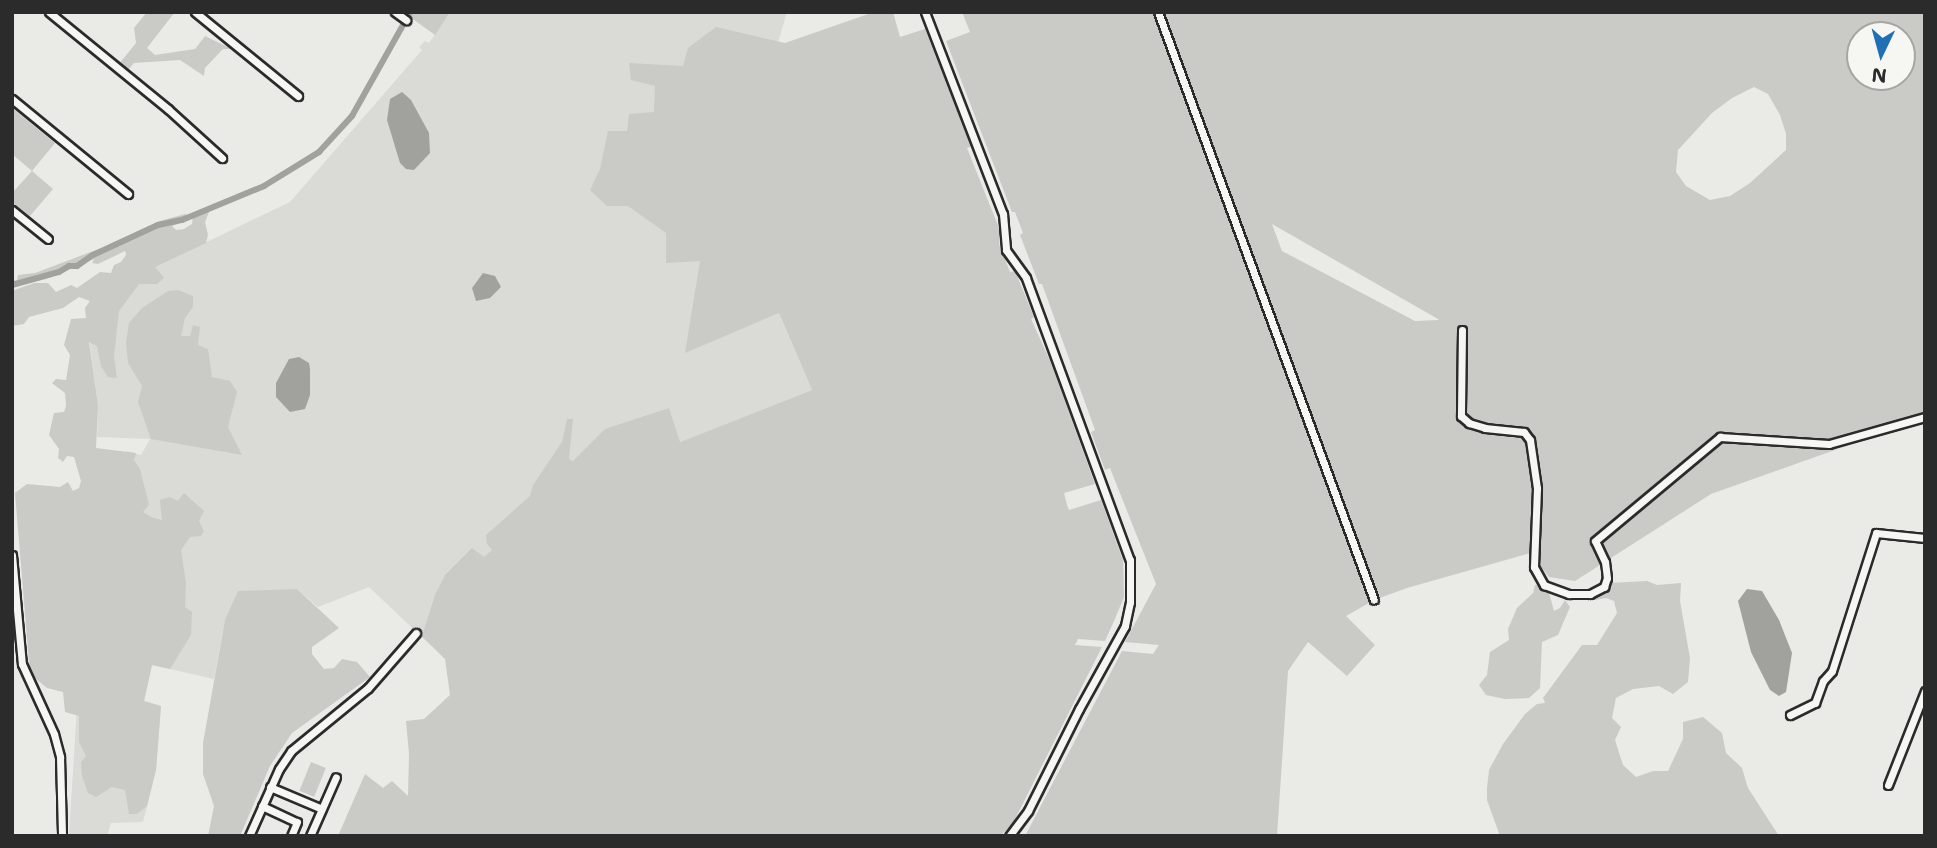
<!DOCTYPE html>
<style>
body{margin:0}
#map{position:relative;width:1937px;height:848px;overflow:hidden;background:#eaeae6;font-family:"Shantell Sans",sans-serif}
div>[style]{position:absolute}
.built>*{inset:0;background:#dadad6}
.green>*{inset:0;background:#cacac7;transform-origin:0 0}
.water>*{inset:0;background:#a1a19e}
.canal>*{height:6px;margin:-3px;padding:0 3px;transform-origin:3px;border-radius:3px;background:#a1a19e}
.roads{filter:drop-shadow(2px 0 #2b2b2b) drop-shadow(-2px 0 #2b2b2b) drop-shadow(0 2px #2b2b2b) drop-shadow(0 -2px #2b2b2b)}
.minor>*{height:7px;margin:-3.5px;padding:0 3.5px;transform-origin:3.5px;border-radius:3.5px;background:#f6f6f2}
span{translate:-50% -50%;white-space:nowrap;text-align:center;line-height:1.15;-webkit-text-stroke:7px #f6f6f2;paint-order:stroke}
.frame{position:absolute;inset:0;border:14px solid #2b2b2b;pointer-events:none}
.north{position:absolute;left:1846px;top:21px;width:70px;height:70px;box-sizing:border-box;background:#f6f6f2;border:2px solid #a5a5a2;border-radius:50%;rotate:185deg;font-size:19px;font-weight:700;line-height:28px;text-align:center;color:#2b2b2b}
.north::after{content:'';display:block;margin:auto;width:24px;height:32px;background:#1f6fb2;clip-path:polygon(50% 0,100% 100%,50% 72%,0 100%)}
</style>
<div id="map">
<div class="built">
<i style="clip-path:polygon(450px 12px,787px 12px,686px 352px,779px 313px,812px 390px,680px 442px,451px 686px,445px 659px,369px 587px,318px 607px,297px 589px,225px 620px,214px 679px,152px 665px,144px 701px,161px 706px,156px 770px,143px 822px,111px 823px,107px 836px,69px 836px,85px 576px,127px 451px,141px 455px,150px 439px,97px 437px,98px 405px,85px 308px,94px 296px,290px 202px,422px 50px,419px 47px,425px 41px,429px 43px)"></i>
</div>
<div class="green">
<i style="clip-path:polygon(147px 12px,175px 12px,147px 48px,155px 55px,195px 49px,205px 36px,232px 49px,223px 49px,205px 68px,204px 76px,180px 60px,134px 63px,128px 70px,119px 64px,136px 43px,134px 28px)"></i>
<i style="clip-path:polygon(403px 12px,450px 12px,435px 35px)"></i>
<i style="clip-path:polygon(874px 12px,893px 12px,900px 37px,925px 29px,972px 146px,967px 148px,1001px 233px,999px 244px,1010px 272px,1015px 271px,1034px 317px,1031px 319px,1051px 363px,1095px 484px,1064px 493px,1067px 505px,1069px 510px,1101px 500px,1123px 560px,1124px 597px,1114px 621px,1105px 641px,1078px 639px,1075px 645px,1102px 647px,1013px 823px,1000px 836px,338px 836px,365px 774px,383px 788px,392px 781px,408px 796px,409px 754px,406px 721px,424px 719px,450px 695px,445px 659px,422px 636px,435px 595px,445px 575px,472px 548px,484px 557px,492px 550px,487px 544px,486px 535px,530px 496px,533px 485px,562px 442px,567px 419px,573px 419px,569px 459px,573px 461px,605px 429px,669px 408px,680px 442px,812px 390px,779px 313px,685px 353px,700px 261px,666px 263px,666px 233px,628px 206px,607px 206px,590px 190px,600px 169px,608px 131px,627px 131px,629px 114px,654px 112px,655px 86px,631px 80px,629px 63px,683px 66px,688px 48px,716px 27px,785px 43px)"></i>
<i style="clip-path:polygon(evenodd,962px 12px,1925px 12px,1925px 418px,1711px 494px,1575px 581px,1549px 577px,1530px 553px,1407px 588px,1374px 600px,1346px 616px,1375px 645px,1347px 676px,1308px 642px,1288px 671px,1277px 836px,1025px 836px,1122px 651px,1153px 654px,1159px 645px,1125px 642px,1156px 584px,1110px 468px,1105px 470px,1091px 432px,1095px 430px,1042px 284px,1039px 284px,1020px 235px,1023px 233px,1015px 212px,1012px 212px,946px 41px,970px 32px,962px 12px,1860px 35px,1902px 35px,1902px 77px,1860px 77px,1860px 35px,962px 12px,1754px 87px,1768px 94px,1780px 115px,1786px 134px,1786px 150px,1750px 183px,1730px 196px,1710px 200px,1686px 186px,1676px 172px,1678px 150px,1712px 113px,1732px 98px,1754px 87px,962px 12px,1272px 224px,1438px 319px,1439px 320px,1415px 321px,1282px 251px,1272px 224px)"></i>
<i style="clip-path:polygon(13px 109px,55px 143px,32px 171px,53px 189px,30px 216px,12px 202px,12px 193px,32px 171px,12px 154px)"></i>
<i style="clip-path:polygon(204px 211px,209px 212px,205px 222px,208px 235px,206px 243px,155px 267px,164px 278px,157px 284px,139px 284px,119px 311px,114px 356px,117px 378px,108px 377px,101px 366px,97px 346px,89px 342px,98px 405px,96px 448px,136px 453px,134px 460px,140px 469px,149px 505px,143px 512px,151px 517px,162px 520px,160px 500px,170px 497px,178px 501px,184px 493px,204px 511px,199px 521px,204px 531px,201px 536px,190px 537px,181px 550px,186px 584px,185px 607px,192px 612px,191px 635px,170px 669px,152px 665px,144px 701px,161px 706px,156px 770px,147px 806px,137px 814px,129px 814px,125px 790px,112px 787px,96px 797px,88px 793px,82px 776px,81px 762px,86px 756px,79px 742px,79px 716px,65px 712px,63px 692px,47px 688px,30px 674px,15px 493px,27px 484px,60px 487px,68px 482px,73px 491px,79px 488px,81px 481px,74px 457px,67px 456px,63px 462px,58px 458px,59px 449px,49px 435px,54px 413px,64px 412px,66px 406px,65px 393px,52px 383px,56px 379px,66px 380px,70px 355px,64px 345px,71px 319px,86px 318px,85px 308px,90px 301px,79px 297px,63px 308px,29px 317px,24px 324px,12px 326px,12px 291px,34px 283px,48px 283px,56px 292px,71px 285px,77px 288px,100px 272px,111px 273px,114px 265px,121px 262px,126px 255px,125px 251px,98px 264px,92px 263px,94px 259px,46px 279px,12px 287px,12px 281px,17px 280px,18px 275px,35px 273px,104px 247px,160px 221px,185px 214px,190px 216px,188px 220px,172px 226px,176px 230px,184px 229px,192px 224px,193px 215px)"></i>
<i style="clip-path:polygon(178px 290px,193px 296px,193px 307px,185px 318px,181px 336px,190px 336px,193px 325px,200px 327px,198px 345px,208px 349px,212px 377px,230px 381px,237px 392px,228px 427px,242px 455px,151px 439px,138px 402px,142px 386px,128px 363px,126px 342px,129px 323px,142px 308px,168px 291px)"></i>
<i style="clip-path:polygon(1647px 581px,1657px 585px,1681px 583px,1680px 601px,1690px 658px,1688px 682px,1673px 694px,1659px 686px,1633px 689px,1616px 698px,1612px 718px,1621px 727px,1615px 740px,1623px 765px,1636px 777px,1653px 771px,1668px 771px,1683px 739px,1683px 722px,1703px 717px,1722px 733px,1726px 753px,1742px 768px,1748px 788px,1779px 836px,1500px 836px,1487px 800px,1487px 788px,1489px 770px,1503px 744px,1525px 714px,1537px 704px,1545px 703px,1543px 698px,1582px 645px,1597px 645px,1617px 613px,1614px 601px,1606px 598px,1595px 600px,1591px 592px,1609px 583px)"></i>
<i style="clip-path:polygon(1542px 584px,1548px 589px,1554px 611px,1560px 608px,1565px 600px,1570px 607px,1558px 635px,1542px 642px,1540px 688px,1529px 698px,1505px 699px,1486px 695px,1479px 685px,1487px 675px,1490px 652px,1509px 640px,1508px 629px,1517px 608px,1533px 593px,1535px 585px)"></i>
<i style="clip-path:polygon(297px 589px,339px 628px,312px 647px,312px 654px,324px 669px,334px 668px,342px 659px,357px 662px,370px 677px,292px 733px,270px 766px,240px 836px,208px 836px,214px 806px,203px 774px,203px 743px,225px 620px,238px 591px)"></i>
<i style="left:311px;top:762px;width:16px;height:31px;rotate:22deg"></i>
</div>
<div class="water">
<i style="clip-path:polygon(402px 92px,411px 100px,429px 133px,430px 153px,414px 170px,406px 169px,400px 163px,387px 120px,390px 99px)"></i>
<i style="clip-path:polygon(483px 273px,495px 276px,501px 287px,490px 298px,476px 301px,472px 288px)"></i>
<i style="clip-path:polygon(299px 357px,309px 363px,310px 369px,310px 395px,305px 409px,290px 412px,276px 397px,276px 383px,289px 359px)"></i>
<i style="clip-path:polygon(1747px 589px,1762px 591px,1779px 620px,1792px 653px,1786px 692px,1779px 696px,1770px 690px,1751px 652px,1738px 601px)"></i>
</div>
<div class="canal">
<i style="left:409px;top:14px;width:2px;rotate:-63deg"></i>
<i style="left:12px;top:285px;width:49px;rotate:-15.5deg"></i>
<i style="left:59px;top:272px;width:12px;rotate:-31deg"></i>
<i style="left:69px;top:266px;width:8px"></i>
<i style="left:77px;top:266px;width:19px;rotate:-35deg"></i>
<i style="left:93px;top:255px;width:72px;rotate:-24.8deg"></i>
<i style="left:158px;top:225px;width:25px;rotate:-12deg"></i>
<i style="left:182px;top:220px;width:89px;rotate:-22.5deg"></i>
<i style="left:264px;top:186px;width:65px;rotate:-31.7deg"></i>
<i style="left:319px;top:152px;width:49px;rotate:-47.5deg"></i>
<i style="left:352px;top:116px;width:104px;rotate:-60.7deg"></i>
</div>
<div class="roads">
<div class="minor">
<i style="left:49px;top:12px;width:154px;rotate:39.2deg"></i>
<i style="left:168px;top:109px;width:73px;rotate:42.2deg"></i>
<i style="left:195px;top:12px;width:133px;rotate:39.2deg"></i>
<i style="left:395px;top:12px;width:14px;rotate:36deg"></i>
<i style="left:925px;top:12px;width:217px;rotate:68.9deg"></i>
<i style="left:1003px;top:214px;width:36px;rotate:85deg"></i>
<i style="left:1006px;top:250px;width:34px;rotate:54deg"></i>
<i style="left:1026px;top:278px;width:301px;rotate:69.8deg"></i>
<i style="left:1130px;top:560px;width:42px;rotate:90deg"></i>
<i style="left:1130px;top:602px;width:25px;rotate:102deg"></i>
<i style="left:1125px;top:626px;width:95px;rotate:119deg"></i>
<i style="left:1079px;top:709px;width:114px;rotate:116.6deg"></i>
<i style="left:1028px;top:811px;width:31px;rotate:127deg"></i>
<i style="left:1158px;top:12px;width:626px;rotate:69.83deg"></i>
<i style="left:12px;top:99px;width:150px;rotate:39.3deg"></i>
<i style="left:12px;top:210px;width:46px;rotate:38.9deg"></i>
<i style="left:1462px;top:330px;width:86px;rotate:90.7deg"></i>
<i style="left:1461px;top:416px;width:11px;rotate:41deg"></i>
<i style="left:1469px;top:423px;width:17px;rotate:17deg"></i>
<i style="left:1485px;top:428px;width:39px;rotate:6deg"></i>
<i style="left:1524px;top:432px;width:10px;rotate:53deg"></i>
<i style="left:1530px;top:440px;width:49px;rotate:81.7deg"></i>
<i style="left:1537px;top:488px;width:79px;rotate:92.2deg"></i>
<i style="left:1534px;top:567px;width:21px;rotate:61deg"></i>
<i style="left:1544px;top:585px;width:27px;rotate:20deg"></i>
<i style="left:1569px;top:594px;width:21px"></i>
<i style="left:1590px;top:594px;width:16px;rotate:-27deg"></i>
<i style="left:1604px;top:587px;width:9px;rotate:-72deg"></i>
<i style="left:1607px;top:578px;width:16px;rotate:-97deg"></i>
<i style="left:1605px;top:562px;width:23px;rotate:-115deg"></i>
<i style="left:1595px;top:541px;width:163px;rotate:-39.8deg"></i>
<i style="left:1720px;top:437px;width:109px;rotate:3.7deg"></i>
<i style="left:1829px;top:444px;width:100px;rotate:-15.7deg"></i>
<i style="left:12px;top:555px;width:109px;rotate:84.8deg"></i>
<i style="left:22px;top:664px;width:77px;rotate:65.4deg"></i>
<i style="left:54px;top:734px;width:24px;rotate:75deg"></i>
<i style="left:60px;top:757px;width:79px;rotate:88.5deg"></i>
<i style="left:1790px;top:715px;width:28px;rotate:-26deg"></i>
<i style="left:1815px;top:703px;width:23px;rotate:-70deg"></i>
<i style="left:1823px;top:681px;width:13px;rotate:-48deg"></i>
<i style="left:1832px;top:671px;width:145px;rotate:-72.3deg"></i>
<i style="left:1876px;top:533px;width:49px;rotate:5.8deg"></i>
<i style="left:1888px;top:785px;width:101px;rotate:-68.5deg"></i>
<i style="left:270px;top:787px;width:56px;rotate:22.9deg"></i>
<i style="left:262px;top:806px;width:38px;rotate:25deg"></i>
<i style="left:297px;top:822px;width:15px;rotate:113deg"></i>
<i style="left:249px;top:836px;width:73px;rotate:-65.9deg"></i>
<i style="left:279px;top:769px;width:22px;rotate:-56deg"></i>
<i style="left:291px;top:751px;width:99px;rotate:-39.3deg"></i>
<i style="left:368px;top:688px;width:73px;rotate:-48.9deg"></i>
<i style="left:310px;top:836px;width:64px;rotate:-66.2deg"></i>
</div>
</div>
<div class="frame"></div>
<div class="north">N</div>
</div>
